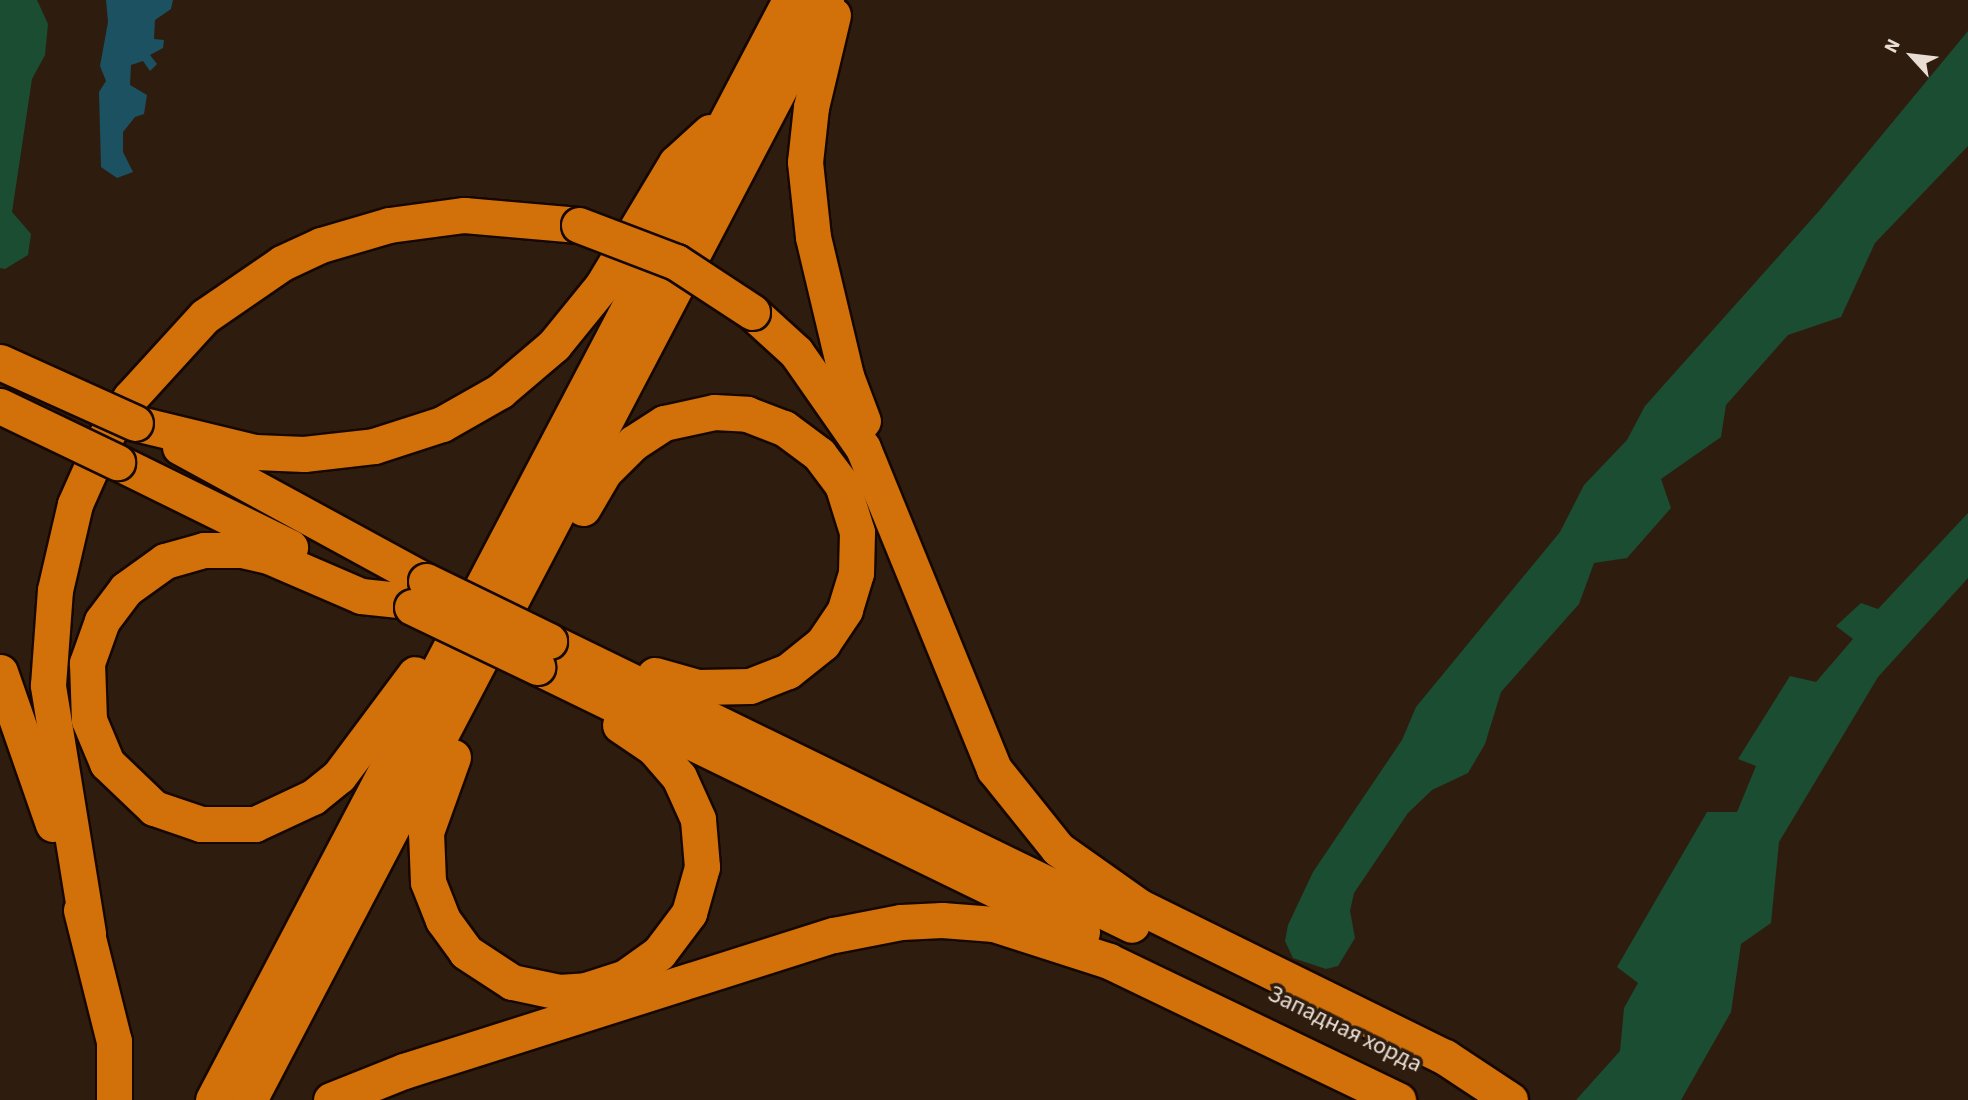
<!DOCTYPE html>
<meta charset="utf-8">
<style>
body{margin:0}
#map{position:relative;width:1968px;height:1100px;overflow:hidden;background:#2e1d0e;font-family:"Source Sans 3",sans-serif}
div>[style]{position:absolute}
.green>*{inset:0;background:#1a4d31}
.water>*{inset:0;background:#1b5161}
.roads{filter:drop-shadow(2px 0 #160700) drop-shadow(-2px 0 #160700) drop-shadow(0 2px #160700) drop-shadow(0 -2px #160700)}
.highway>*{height:35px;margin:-17.5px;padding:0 17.5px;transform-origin:17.5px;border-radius:17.5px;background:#d27109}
.bridges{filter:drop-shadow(2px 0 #160700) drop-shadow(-2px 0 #160700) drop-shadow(0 2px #160700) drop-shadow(0 -2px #160700)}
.highway-bridge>*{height:35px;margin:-17.5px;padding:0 17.5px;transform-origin:17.5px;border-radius:17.5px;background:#d27109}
span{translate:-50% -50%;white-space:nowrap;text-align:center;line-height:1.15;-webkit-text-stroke:7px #2e1d0e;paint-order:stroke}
.street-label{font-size:24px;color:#e9ddd4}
.north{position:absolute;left:1877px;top:21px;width:70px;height:70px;-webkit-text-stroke:5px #2e1d0e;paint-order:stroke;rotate:297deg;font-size:19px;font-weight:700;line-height:28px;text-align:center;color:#e9ddd4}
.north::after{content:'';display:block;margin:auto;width:24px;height:32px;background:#e9ddd4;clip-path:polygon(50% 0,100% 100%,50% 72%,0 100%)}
</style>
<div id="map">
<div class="green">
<i style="clip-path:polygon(0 0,37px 0,48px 24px,45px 55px,32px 79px,12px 212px,31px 234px,28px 255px,5px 269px,0 268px)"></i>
<i style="clip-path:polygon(1968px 31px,1968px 146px,1875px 243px,1841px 317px,1788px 335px,1726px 405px,1721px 437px,1661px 479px,1671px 508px,1627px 558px,1594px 563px,1579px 604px,1501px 692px,1485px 744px,1468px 773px,1432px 790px,1408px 813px,1354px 893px,1350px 911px,1355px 938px,1338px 966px,1326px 969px,1293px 958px,1285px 941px,1288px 925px,1313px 872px,1402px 740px,1416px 707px,1560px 532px,1584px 485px,1627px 440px,1645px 406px,1819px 211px)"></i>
<i style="clip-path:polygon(1968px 513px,1968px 578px,1878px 677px,1779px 842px,1771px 923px,1741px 944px,1731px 1012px,1681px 1100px,1576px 1100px,1620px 1051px,1624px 1008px,1638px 983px,1617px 967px,1707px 812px,1737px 812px,1756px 766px,1738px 759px,1790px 676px,1816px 682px,1853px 639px,1836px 626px,1861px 603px,1878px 609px)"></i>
</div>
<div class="water">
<i style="clip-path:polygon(106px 0,173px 0,171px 9px,155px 20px,154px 39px,164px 40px,163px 48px,150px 55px,157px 64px,150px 71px,143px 61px,131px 65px,130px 85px,147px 95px,144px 114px,135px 117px,123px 132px,123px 152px,133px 172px,117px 178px,101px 167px,99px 92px,106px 81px,100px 66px,108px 22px)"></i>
</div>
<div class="roads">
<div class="highway">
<i style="left:833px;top:15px;width:95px;rotate:103.4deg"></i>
<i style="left:811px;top:107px;width:55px;rotate:96.2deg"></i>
<i style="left:805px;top:162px;width:75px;rotate:83.9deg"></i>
<i style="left:813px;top:237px;width:143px;rotate:76.6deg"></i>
<i style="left:846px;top:376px;width:48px;rotate:69.3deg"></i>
<i style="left:752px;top:312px;width:59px;rotate:42.3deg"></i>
<i style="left:796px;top:352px;width:117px;rotate:55.1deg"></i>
<i style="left:863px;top:448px;width:347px;rotate:67.8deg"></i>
<i style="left:994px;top:769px;width:102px;rotate:51.3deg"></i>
<i style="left:1058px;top:849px;width:100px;rotate:35.3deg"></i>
<i style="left:1140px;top:907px;width:340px;rotate:26.2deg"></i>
<i style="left:1445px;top:1057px;width:78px;rotate:33.5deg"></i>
<i style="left:135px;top:423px;width:123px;rotate:13.6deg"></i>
<i style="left:255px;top:452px;width:49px;rotate:2.3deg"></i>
<i style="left:304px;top:454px;width:70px;rotate:-6.5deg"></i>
<i style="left:374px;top:446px;width:71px;rotate:-17.9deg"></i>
<i style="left:442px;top:424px;width:67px;rotate:-29.6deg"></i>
<i style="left:500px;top:391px;width:71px;rotate:-40.4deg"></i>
<i style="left:554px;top:345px;width:76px;rotate:-50.9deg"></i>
<i style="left:602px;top:286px;width:144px;rotate:-59deg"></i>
<i style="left:676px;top:163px;width:46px;rotate:-42.4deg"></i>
<i style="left:180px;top:447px;width:280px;rotate:28.6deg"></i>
<i style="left:117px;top:462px;width:193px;rotate:26.2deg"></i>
<i style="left:583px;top:508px;width:42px;rotate:-59.7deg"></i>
<i style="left:604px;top:472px;width:41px;rotate:-45deg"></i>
<i style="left:633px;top:443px;width:37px;rotate:-33deg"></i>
<i style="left:664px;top:423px;width:51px;rotate:-12.4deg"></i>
<i style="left:714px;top:412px;width:33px;rotate:3deg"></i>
<i style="left:747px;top:414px;width:40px;rotate:21deg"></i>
<i style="left:784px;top:428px;width:44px;rotate:36.6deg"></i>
<i style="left:819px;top:454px;width:38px;rotate:53deg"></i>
<i style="left:842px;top:484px;width:50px;rotate:72.6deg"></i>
<i style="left:857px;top:532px;width:41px;rotate:91.4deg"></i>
<i style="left:856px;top:573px;width:39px;rotate:107deg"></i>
<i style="left:845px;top:610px;width:40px;rotate:124deg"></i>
<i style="left:823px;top:643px;width:45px;rotate:141.3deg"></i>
<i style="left:788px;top:671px;width:41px;rotate:158.5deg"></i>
<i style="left:750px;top:686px;width:52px;rotate:178.9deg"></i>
<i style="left:698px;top:687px;width:45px;rotate:-164.4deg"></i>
<i style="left:399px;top:600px;width:38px;rotate:-174deg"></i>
<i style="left:361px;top:596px;width:101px;rotate:-156.7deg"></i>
<i style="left:268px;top:556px;width:27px;rotate:-167deg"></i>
<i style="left:242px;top:550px;width:38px;rotate:180deg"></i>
<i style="left:204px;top:550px;width:41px;rotate:164.2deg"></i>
<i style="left:165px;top:561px;width:48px;rotate:144.3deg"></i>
<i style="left:126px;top:589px;width:40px;rotate:127deg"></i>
<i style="left:102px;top:621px;width:45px;rotate:109.7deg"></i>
<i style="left:87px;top:663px;width:57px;rotate:88deg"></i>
<i style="left:89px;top:720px;width:47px;rotate:67.3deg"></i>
<i style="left:107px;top:763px;width:65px;rotate:43.8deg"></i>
<i style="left:154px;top:808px;width:50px;rotate:18.8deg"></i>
<i style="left:201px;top:824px;width:54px"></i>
<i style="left:255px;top:824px;width:64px;rotate:-25deg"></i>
<i style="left:313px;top:797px;width:33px;rotate:-39deg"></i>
<i style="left:339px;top:776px;width:127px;rotate:-53.3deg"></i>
<i style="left:549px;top:641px;width:648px;rotate:25.97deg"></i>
<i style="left:537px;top:667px;width:606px;rotate:25.93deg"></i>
<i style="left:0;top:672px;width:161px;rotate:70.8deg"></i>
<i style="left:453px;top:757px;width:80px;rotate:109.8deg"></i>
<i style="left:426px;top:832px;width:50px;rotate:87.7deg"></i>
<i style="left:428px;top:882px;width:41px;rotate:68.5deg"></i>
<i style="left:443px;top:920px;width:39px;rotate:54deg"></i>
<i style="left:466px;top:952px;width:55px;rotate:33.1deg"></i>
<i style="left:512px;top:982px;width:48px;rotate:12deg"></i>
<i style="left:559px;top:992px;width:27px;rotate:-4deg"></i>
<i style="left:586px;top:990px;width:40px;rotate:-18deg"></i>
<i style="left:624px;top:978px;width:43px;rotate:-35.5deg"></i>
<i style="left:659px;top:953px;width:50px;rotate:-53.1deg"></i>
<i style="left:689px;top:913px;width:48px;rotate:-74.2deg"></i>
<i style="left:702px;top:867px;width:48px;rotate:-94.8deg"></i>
<i style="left:698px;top:819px;width:46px;rotate:-114.3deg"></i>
<i style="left:679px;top:777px;width:38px;rotate:-131deg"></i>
<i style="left:654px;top:748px;width:41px;rotate:-145.9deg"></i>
<i style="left:81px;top:910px;width:135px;rotate:75.9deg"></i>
<i style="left:114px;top:1041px;width:59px;rotate:90deg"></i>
<i style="left:88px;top:933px;width:251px;rotate:-99.2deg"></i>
<i style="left:48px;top:685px;width:95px;rotate:-85.8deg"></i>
<i style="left:55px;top:590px;width:88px;rotate:-76.9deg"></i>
<i style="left:75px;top:504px;width:71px;rotate:-66deg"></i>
<i style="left:104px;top:439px;width:49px;rotate:-57.6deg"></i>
<i style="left:130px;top:398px;width:111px;rotate:-47.6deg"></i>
<i style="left:205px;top:316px;width:93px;rotate:-34.5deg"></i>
<i style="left:282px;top:263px;width:43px;rotate:-24.8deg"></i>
<i style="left:321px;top:245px;width:71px;rotate:-16.4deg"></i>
<i style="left:389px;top:225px;width:76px;rotate:-7.6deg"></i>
<i style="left:464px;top:215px;width:115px;rotate:5deg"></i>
<i style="left:213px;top:1100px;width:1242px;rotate:-62.32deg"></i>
<i style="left:249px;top:1100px;width:1242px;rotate:-62.32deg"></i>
<i style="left:331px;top:1100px;width:79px;rotate:-21.7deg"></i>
<i style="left:404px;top:1071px;width:451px;rotate:-17.6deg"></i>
<i style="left:834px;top:935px;width:68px;rotate:-11deg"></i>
<i style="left:901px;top:922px;width:41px;rotate:-2.8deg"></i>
<i style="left:942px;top:920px;width:52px;rotate:4.4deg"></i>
<i style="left:994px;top:924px;width:121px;rotate:17.8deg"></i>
<i style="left:1109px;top:961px;width:321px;rotate:25.7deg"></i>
</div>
</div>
<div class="bridges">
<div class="highway-bridge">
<i style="left:579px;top:225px;width:104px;rotate:20.9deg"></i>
<i style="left:676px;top:262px;width:91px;rotate:33.3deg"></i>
<i style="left:0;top:362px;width:148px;rotate:24.3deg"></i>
<i style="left:0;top:406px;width:130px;rotate:25.6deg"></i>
<i style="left:426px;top:581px;width:137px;rotate:26deg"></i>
<i style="left:412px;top:607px;width:139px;rotate:25.6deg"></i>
</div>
</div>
<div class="street-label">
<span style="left:1345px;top:1029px;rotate:26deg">Западная хорда</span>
</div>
<div class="north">N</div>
</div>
